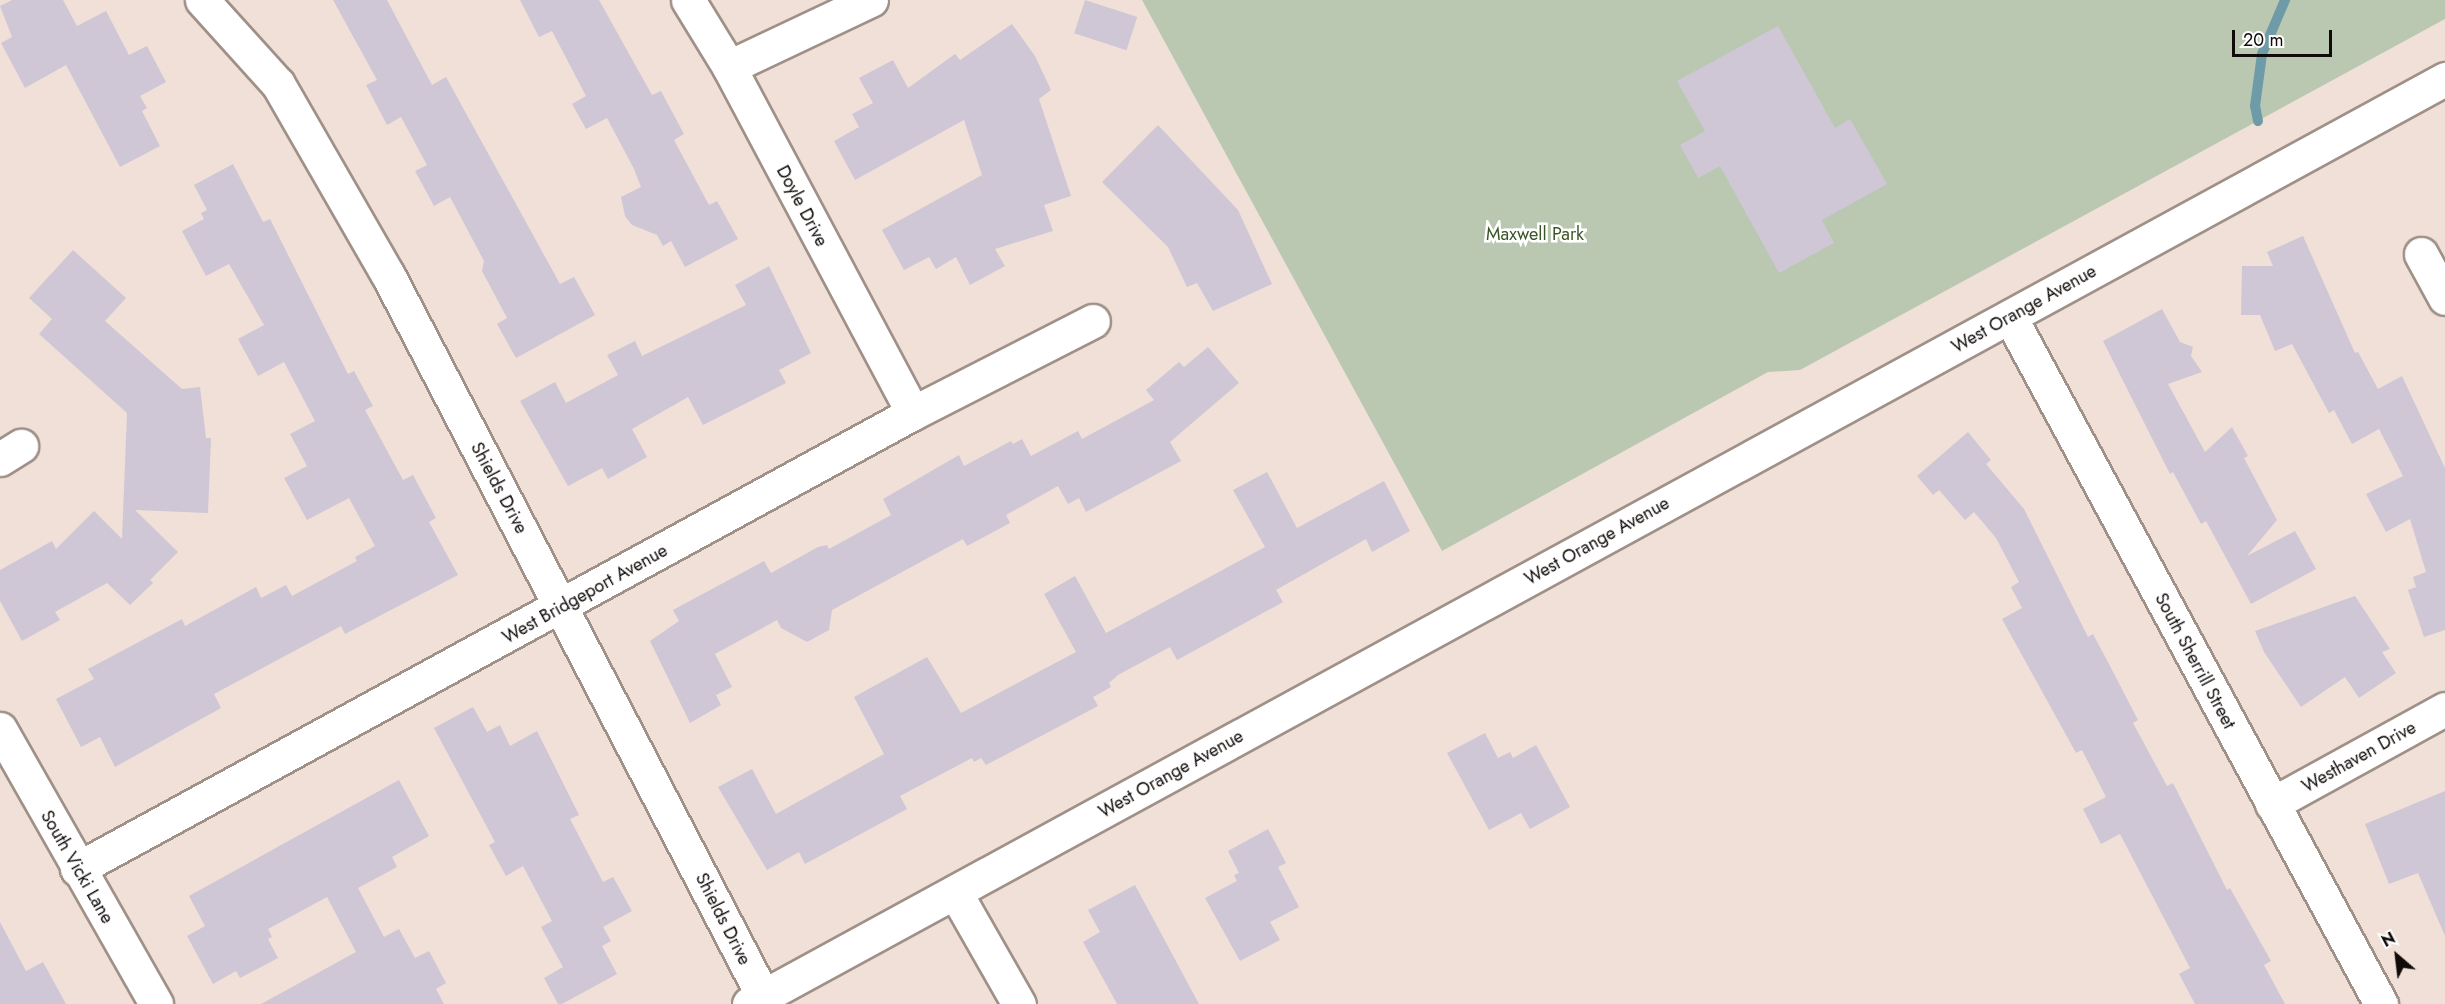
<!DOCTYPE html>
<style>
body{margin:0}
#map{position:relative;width:2445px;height:1004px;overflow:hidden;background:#f0e0d8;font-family:Jost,sans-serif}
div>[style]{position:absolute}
.green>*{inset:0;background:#bac8b2}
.stream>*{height:10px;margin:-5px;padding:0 5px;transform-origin:5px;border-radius:5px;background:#6f9ba9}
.building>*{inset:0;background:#cfc7d6;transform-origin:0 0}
.roads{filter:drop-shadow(2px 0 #9f9088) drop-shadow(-2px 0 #9f9088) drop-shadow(0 2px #9f9088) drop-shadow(0 -2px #9f9088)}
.minor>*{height:33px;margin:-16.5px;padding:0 16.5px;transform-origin:16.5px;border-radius:16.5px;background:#fff}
span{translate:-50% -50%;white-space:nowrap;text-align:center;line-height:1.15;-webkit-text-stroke:5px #fff;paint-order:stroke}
.street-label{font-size:18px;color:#100b09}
.park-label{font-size:18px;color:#3a5626}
.north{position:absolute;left:2367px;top:926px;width:60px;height:60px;-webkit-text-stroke:4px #fff;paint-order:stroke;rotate:332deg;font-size:16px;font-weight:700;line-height:24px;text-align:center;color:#100b09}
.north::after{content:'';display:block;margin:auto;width:21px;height:27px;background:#100b09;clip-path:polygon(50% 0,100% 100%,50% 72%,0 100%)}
.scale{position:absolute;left:2232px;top:30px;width:100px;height:27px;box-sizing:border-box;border:3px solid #100b09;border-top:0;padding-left:8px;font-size:18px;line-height:21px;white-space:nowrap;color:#100b09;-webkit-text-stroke:4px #fff;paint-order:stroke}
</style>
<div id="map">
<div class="green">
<i style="clip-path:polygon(1142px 0,2445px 0,2445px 19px,1800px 370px,1768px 372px,1442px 551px)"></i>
</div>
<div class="stream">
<i style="left:2258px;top:121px;width:15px;rotate:-101deg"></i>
<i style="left:2255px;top:106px;width:52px;rotate:-82.3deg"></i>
<i style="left:2262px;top:54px;width:59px;rotate:-66.9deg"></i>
</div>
<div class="building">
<i style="clip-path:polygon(12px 0,63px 0,77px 26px,106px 11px,129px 55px,147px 46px,166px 82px,140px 96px,147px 108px,142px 111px,160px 146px,120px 167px,66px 65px,25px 88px,1px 43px,12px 37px,0 6px)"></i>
<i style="clip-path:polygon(333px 0,387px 0,432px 85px,446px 77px,560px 284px,574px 277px,595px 315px,516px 358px,497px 324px,507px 318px,482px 271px,484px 261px,450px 197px,434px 206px,415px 171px,427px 165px,401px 117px,387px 125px,366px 85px,377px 80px)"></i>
<i style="clip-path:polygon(520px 0,599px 0,652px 95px,661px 91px,684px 134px,674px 140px,709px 205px,717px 201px,738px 239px,685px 267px,671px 241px,663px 246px,657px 235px,632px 225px,625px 216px,621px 197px,641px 187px,634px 169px,607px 118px,586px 129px,572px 104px,586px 96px,552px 31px,539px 37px)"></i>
<i style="left:1085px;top:0;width:55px;height:35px;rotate:18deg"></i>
<i style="clip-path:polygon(1012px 24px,1035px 56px,1051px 90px,1039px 99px,1071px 196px,1044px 205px,1053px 231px,995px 249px,1005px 266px,970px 285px,956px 257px,936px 269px,929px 257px,904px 270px,882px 230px,982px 175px,964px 120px,855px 180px,834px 141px,859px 127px,852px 114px,873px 103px,859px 78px,893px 60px,908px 88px,955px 54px,960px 60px)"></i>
<i style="clip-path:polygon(1778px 26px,1835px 128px,1850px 119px,1887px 184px,1822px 220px,1834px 243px,1779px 273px,1720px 166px,1698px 178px,1680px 145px,1705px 131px,1677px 81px)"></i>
<i style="clip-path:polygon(1158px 125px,1238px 210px,1272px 284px,1213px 311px,1197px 283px,1187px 287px,1168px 247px,1102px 182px)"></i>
<i style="clip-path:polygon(233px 164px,263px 222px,270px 219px,348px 374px,354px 371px,373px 406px,365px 410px,403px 480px,413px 475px,436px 518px,429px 522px,458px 575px,345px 634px,341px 626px,214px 694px,221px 708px,115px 767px,100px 737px,81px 747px,56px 699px,94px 679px,88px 669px,182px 619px,185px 626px,256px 587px,261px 598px,286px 585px,292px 596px,357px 561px,355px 557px,375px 546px,349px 498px,307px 520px,284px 478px,307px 466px,290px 434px,315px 421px,284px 362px,258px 376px,238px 339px,264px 325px,229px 264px,206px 276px,182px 231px,204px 219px,201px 213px,207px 210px,194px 185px)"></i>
<i style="clip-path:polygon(2303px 236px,2355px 353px,2358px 352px,2378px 389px,2402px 376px,2445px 468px,2445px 630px,2424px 637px,2408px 590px,2416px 587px,2413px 577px,2426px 572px,2410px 519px,2386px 532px,2366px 494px,2403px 476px,2379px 429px,2352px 444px,2334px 410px,2329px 413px,2292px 344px,2275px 351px,2260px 315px,2241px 315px,2242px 266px,2273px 266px,2267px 252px)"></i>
<i style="clip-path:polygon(73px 250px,126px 298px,105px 321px,182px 389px,200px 387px,206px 438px,211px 438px,208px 513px,135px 510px,178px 552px,150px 580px,153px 583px,130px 605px,107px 583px,55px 612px,60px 620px,22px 641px,0 601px,0 570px,52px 541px,56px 549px,94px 511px,122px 539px,127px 413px,39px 334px,52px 319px,29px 298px)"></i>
<i style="clip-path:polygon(769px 266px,811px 353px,779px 370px,786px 383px,703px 425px,688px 397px,632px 429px,647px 457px,608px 479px,602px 468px,568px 486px,520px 401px,555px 382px,566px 403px,618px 375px,607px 355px,635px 341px,642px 356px,746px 305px,735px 285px)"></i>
<i style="clip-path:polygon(2162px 309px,2180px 342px,2193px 347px,2191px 356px,2202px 372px,2168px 384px,2205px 452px,2232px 427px,2248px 456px,2244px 458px,2277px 520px,2247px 556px,2295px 531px,2316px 569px,2251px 604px,2206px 521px,2201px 524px,2173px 472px,2170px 474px,2103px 341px)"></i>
<i style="clip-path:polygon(1208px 347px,1239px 383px,1170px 442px,1181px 461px,1086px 512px,1079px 498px,1068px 504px,1058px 486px,1006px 515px,1010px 523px,967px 546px,963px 539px,832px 610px,829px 630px,807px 642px,781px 628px,777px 620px,715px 654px,732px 687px,716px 695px,721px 705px,690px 723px,650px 641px,679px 621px,673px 610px,764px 561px,771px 573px,818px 547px,827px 545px,829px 549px,891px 515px,883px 499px,959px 455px,964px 466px,1011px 441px,1013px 444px,1022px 439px,1031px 456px,1078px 431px,1082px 439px,1154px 400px,1146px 390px,1179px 362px,1184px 367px)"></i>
<i style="clip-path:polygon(1968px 432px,1991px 460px,1986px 464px,2024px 509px,2088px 637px,2093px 634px,2109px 664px,2138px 720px,2133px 723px,2167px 786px,2173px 783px,2227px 890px,2230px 888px,2271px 961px,2264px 965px,2285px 1004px,2195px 1004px,2179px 974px,2190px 968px,2120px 834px,2101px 844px,2083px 809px,2106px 797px,2082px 750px,2076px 753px,2002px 619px,2022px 608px,2011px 587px,2019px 582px,1996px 538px,1974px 512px,1965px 520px,1939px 490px,1933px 495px,1917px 476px)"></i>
<i style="clip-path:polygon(1267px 472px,1297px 528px,1384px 481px,1410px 531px,1372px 552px,1366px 539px,1276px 590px,1283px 602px,1223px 635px,1177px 660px,1170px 647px,1118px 675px,1109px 683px,1111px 687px,1093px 697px,1098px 706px,986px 765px,981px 758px,974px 762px,972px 758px,900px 796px,907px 809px,805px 864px,799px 852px,767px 870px,718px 787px,752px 769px,776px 814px,884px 754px,854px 697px,927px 657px,961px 713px,1076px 652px,1044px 594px,1075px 576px,1106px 633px,1265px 547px,1233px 490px)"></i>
<i style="clip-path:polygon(2355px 596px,2390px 649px,2382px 652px,2396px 673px,2359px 698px,2345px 677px,2301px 707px,2264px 652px,2255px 631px)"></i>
<i style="clip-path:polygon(473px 707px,487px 732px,500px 725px,510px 746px,537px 731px,579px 815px,570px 819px,603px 882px,613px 877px,632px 911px,603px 927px,611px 941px,602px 946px,617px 974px,562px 1004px,558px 1004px,544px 978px,563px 967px,541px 927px,552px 921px,523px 866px,506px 876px,489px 845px,495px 842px,434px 728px)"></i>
<i style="clip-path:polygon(1485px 733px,1498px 758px,1510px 752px,1513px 758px,1536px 745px,1570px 807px,1530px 829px,1521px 813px,1489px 830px,1447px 753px)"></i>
<i style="clip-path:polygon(399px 780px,429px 836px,392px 857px,397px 867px,358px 888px,384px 937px,399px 929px,415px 958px,429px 951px,446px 983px,436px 989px,444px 1004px,261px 1004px,356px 952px,327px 897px,268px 929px,272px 937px,268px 939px,278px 958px,240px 978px,236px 971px,213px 984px,187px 936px,205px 926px,189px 896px)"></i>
<i style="clip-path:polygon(2445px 791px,2445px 936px,2418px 873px,2389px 884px,2365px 824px)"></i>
<i style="clip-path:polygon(1268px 829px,1286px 863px,1278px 867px,1299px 907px,1270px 922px,1280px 940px,1240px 961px,1205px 898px,1237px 881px,1234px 875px,1239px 873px,1228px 851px)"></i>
<i style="clip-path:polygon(1135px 885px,1199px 1004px,1117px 1004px,1083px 942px,1100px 932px,1088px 910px)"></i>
<i style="clip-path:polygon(0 922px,26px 971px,43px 962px,66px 1004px,0 1004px)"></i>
</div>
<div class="roads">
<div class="minor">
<i style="left:202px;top:0;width:113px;rotate:47.9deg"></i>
<i style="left:278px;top:84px;width:220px;rotate:60.1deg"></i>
<i style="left:388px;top:275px;width:813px;rotate:62.52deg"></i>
<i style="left:688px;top:0;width:79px;rotate:58.5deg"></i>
<i style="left:729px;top:67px;width:392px;rotate:62deg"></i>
<i style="left:729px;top:67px;width:157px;rotate:-25.3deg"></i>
<i style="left:2421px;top:254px;width:50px;rotate:61.4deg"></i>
<i style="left:2010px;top:317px;width:781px;rotate:61.63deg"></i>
<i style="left:0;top:459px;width:25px;rotate:-32deg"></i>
<i style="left:0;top:729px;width:316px;rotate:60.4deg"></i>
<i style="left:2272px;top:804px;width:197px;rotate:-28.8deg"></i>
<i style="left:77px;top:869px;width:952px;rotate:-28.61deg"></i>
<i style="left:913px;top:413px;width:202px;rotate:-27.1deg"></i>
<i style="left:955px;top:892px;width:129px;rotate:60.3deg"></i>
<i style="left:749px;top:1004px;width:1932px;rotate:-28.61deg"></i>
</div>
</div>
<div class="street-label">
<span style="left:802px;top:206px;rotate:62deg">Doyle Drive</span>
<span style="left:2024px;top:309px;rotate:-29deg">West Orange Avenue</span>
<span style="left:499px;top:488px;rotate:62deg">Shields Drive</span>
<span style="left:1597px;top:541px;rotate:-29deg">West Orange Avenue</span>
<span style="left:585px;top:594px;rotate:-29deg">West Bridgeport Avenue</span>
<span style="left:2195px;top:661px;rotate:62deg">South Sherrill Street</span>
<span style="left:2359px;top:757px;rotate:-29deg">Westhaven Drive</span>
<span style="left:1171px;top:774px;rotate:-29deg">West Orange Avenue</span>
<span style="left:77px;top:867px;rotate:60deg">South Vicki Lane</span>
<span style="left:723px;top:919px;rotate:63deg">Shields Drive</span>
</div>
<div class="park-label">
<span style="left:1535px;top:234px">Maxwell Park</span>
</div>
<div class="north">N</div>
<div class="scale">20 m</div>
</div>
